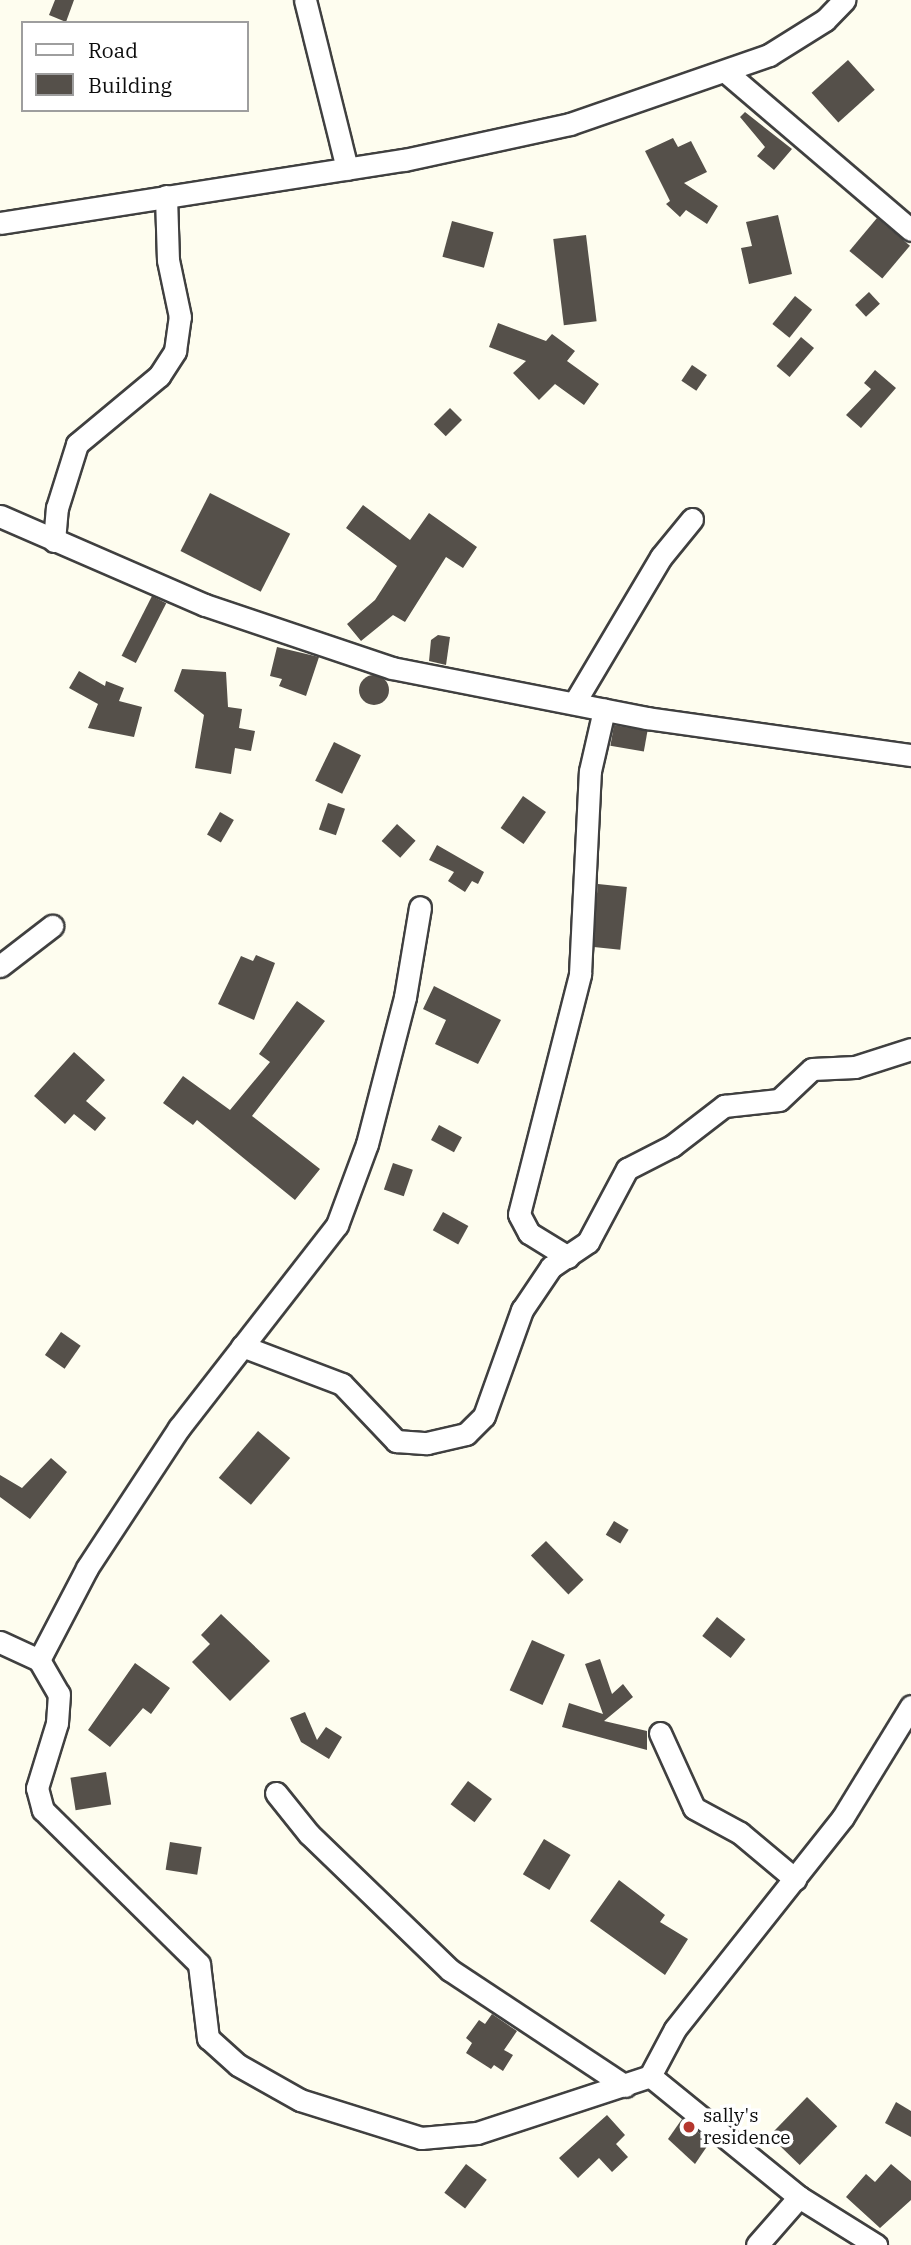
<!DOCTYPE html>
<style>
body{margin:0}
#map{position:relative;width:911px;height:2245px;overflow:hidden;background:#fefdef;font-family:"IBM Plex Serif",serif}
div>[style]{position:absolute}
.building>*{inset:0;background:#55504a;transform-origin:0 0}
.round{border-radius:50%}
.roads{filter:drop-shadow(2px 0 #404040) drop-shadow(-2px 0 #404040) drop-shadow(0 2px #404040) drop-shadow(0 -2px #404040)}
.minor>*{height:21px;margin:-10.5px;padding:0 10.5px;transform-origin:10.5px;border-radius:10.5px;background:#fff}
.dots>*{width:19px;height:19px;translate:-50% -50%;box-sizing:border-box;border:4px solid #fff;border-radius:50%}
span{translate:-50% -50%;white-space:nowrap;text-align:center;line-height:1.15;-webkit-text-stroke:7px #fff;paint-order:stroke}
.poi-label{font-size:19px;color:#0d0d0d}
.left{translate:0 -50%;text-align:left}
.legend{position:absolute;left:21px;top:21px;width:228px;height:91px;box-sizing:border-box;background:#fff;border:2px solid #9e9e9e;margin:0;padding:9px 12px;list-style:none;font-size:21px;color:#0d0d0d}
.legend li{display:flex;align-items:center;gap:14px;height:35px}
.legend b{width:35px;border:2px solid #9e9e9e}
</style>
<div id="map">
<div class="building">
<i style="clip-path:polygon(55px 0,74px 0,66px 22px,49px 15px)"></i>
<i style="left:848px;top:60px;width:40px;height:49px;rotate:48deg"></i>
<i style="clip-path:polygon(745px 112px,792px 149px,774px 170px,757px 156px,765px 147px,740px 117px)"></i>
<i style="clip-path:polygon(673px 138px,678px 147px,691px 141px,707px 172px,684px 183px,718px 206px,707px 224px,686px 210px,680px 217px,666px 204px,670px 201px,645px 151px)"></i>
<i style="clip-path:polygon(778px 215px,792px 274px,749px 284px,741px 248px,752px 246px,746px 222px)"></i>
<i style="left:877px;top:218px;width:43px;height:43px;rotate:40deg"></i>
<i style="left:452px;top:221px;width:43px;height:37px;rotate:15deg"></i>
<i style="left:586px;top:235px;width:87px;height:33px;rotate:83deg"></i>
<i style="left:869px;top:292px;width:16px;height:19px;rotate:47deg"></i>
<i style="left:795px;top:296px;width:22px;height:36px;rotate:39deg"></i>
<i style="clip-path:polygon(498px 323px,546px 341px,552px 334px,575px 351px,567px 361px,599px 384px,584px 405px,555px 384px,539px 400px,513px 373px,526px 361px,489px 347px)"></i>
<i style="left:801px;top:337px;width:17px;height:38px;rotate:40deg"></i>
<i style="left:692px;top:365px;width:18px;height:19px;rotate:34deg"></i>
<i style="clip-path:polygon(875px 370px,896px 388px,861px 428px,846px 415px,871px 389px,864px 383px)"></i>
<i style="left:450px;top:408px;width:17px;height:23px;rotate:45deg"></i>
<i style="left:210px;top:493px;width:90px;height:65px;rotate:27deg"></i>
<i style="clip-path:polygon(363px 505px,410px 540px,429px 513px,477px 547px,463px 568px,446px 557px,405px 622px,393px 615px,361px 641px,347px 624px,375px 600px,397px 566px,346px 528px)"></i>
<i style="left:152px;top:596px;width:16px;height:67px;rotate:27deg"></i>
<i style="clip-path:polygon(438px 635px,450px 637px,446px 665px,429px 661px,431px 640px)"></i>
<i style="clip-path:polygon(277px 647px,319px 657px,306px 696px,279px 686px,282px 679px,270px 676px)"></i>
<i style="clip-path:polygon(182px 669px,226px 672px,228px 707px,242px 709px,239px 728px,255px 731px,251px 751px,235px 748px,231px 774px,195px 768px,204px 715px,174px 691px)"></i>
<i style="clip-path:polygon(79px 671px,105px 686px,106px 681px,124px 688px,119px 701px,142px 707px,134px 737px,88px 728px,98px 704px,69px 688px)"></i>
<i class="round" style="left:359px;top:675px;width:30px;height:30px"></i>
<i style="left:614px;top:725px;width:34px;height:21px;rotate:10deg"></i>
<i style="left:334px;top:742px;width:30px;height:43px;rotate:26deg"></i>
<i style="left:523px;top:796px;width:28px;height:39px;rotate:35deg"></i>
<i style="left:328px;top:803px;width:18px;height:28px;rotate:19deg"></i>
<i style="left:220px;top:812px;width:16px;height:26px;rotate:30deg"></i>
<i style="left:397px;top:824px;width:25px;height:23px;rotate:42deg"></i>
<i style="clip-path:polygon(437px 845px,484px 872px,478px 884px,472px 881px,465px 892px,448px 881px,454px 872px,429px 860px)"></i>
<i style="left:598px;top:884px;width:29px;height:63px;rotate:6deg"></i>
<i style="clip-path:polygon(256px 955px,275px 963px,254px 1020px,218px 1004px,241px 956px,253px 961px)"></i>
<i style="clip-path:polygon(434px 986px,501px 1020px,478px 1064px,435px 1044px,446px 1020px,423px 1009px)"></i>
<i style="clip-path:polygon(297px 1001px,325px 1021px,252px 1116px,320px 1169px,295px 1200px,197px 1120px,193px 1125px,163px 1103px,183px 1076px,230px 1110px,270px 1062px,259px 1054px)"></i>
<i style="clip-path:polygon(74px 1052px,105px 1080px,86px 1101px,106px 1118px,95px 1131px,74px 1114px,65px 1124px,34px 1096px)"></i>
<i style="left:439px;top:1125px;width:26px;height:17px;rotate:28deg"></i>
<i style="left:393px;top:1163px;width:21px;height:28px;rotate:19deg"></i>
<i style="left:443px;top:1212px;width:29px;height:21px;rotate:29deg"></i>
<i style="left:61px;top:1332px;width:24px;height:28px;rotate:35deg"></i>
<i style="left:258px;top:1431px;width:42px;height:61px;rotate:40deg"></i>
<i style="clip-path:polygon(51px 1458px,67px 1472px,30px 1519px,0 1497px,0 1475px,22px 1488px)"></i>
<i style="left:614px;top:1521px;width:17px;height:16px;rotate:31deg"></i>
<i style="left:546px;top:1541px;width:54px;height:21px;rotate:46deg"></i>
<i style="clip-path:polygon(221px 1614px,270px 1661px,230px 1701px,192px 1662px,210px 1644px,201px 1635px)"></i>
<i style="left:717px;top:1617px;width:36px;height:24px;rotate:38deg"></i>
<i style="left:532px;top:1640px;width:36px;height:55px;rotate:24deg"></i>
<i style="clip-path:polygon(600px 1659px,612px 1694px,623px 1684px,633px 1697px,604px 1721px,647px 1731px,647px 1750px,562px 1727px,569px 1703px,603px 1714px,585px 1664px)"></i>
<i style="clip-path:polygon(135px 1663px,170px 1688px,151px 1714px,143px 1708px,110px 1747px,88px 1730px)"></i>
<i style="clip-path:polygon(305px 1712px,317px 1740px,326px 1727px,342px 1737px,329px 1759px,301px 1742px,290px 1718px)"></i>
<i style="left:106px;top:1772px;width:33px;height:36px;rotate:81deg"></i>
<i style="left:468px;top:1781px;width:30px;height:29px;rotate:37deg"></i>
<i style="left:544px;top:1839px;width:31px;height:41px;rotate:31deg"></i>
<i style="left:170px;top:1842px;width:32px;height:28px;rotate:9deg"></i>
<i style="clip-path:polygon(619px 1880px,665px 1915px,660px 1922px,688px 1939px,665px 1975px,590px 1921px)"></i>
<i style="clip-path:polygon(492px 2014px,517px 2031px,504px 2050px,513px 2055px,503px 2071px,494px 2065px,491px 2069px,466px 2053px,472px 2043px,466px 2038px,479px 2020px,485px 2024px)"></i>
<i style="left:807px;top:2097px;width:42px;height:54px;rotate:44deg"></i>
<i style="clip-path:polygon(896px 2102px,911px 2111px,911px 2137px,885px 2123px)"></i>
<i style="clip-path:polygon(607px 2115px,625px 2135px,616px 2144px,628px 2157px,612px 2172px,599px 2158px,578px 2178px,559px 2158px)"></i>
<i style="clip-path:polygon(682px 2119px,710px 2142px,695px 2164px,668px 2139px)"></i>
<i style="left:466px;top:2164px;width:26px;height:36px;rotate:37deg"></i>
<i style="clip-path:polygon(891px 2164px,911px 2181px,911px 2200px,880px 2228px,846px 2197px,866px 2174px,875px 2182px)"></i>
</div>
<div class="roads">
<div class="minor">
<i style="left:305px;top:0;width:174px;rotate:76deg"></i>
<i style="left:726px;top:72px;width:243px;rotate:40.5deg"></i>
<i style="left:0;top:223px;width:409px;rotate:-8.9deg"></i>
<i style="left:404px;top:160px;width:170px;rotate:-12.2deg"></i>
<i style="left:570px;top:124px;width:211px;rotate:-19.1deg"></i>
<i style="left:769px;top:55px;width:66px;rotate:-32deg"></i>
<i style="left:825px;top:20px;width:28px;rotate:-46deg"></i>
<i style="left:0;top:516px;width:223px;rotate:23.5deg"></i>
<i style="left:205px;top:605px;width:197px;rotate:18.6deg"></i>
<i style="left:392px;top:668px;width:260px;rotate:11.1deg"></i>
<i style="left:647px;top:718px;width:267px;rotate:8deg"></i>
<i style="left:54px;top:541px;width:33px;rotate:-85deg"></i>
<i style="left:57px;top:508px;width:67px;rotate:-72.6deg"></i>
<i style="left:77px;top:444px;width:107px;rotate:-39.7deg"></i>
<i style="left:159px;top:376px;width:30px;rotate:-57deg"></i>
<i style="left:175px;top:351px;width:34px;rotate:-82deg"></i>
<i style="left:180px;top:317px;width:58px;rotate:-101.9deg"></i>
<i style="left:168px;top:260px;width:64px;rotate:-91.8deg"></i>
<i style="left:576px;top:700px;width:166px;rotate:-59.3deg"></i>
<i style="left:661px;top:557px;width:49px;rotate:-50.8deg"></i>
<i style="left:0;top:966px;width:66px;rotate:-37.6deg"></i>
<i style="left:568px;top:1257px;width:46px;rotate:-148.4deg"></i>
<i style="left:529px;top:1233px;width:21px;rotate:-118deg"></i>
<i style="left:519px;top:1214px;width:248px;rotate:-75.7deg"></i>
<i style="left:580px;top:974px;width:203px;rotate:-87.2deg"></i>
<i style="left:590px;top:771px;width:63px;rotate:-77.1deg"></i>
<i style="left:242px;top:1346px;width:107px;rotate:20.8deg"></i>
<i style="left:342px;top:1384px;width:79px;rotate:46.5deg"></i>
<i style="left:396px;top:1441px;width:31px;rotate:4deg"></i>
<i style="left:427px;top:1443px;width:40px;rotate:-13deg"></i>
<i style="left:466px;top:1434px;width:25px;rotate:-45deg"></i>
<i style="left:484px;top:1416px;width:113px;rotate:-70.3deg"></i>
<i style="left:522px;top:1310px;width:52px;rotate:-56deg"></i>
<i style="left:551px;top:1267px;width:45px;rotate:-34deg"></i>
<i style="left:588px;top:1242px;width:83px;rotate:-61.9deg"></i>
<i style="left:627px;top:1169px;width:51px;rotate:-27.1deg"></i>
<i style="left:672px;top:1146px;width:66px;rotate:-37.6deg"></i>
<i style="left:724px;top:1106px;width:55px;rotate:-6.2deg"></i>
<i style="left:779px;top:1100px;width:45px;rotate:-43.2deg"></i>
<i style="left:812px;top:1069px;width:43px;rotate:-2.7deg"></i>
<i style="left:855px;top:1067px;width:59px;rotate:-17.8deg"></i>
<i style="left:0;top:1642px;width:43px;rotate:24.8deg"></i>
<i style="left:39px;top:1660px;width:39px;rotate:60deg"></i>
<i style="left:59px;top:1694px;width:29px;rotate:94deg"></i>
<i style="left:57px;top:1723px;width:68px;rotate:107.1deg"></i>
<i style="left:37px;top:1788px;width:23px;rotate:75deg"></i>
<i style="left:43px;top:1810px;width:219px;rotate:44.6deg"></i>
<i style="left:199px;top:1964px;width:75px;rotate:83.1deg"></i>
<i style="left:208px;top:2038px;width:40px;rotate:42deg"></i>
<i style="left:238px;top:2065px;width:71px;rotate:29.4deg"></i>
<i style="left:300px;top:2100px;width:127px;rotate:17.4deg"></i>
<i style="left:421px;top:2138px;width:56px;rotate:-5.1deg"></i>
<i style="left:477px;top:2133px;width:182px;rotate:-18.2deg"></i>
<i style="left:39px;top:1660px;width:104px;rotate:-62.4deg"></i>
<i style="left:87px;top:1568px;width:168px;rotate:-56.7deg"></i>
<i style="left:179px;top:1428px;width:257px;rotate:-52.1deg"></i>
<i style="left:337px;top:1225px;width:86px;rotate:-69.7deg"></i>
<i style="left:367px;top:1144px;width:152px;rotate:-75.5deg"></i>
<i style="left:405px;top:997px;width:91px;rotate:-80.5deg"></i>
<i style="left:660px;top:1733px;width:82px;rotate:65.6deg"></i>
<i style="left:694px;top:1808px;width:52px;rotate:28.5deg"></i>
<i style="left:740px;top:1833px;width:72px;rotate:39.9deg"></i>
<i style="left:276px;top:1793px;width:53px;rotate:51.2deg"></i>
<i style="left:309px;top:1834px;width:196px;rotate:44deg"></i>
<i style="left:450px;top:1970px;width:210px;rotate:33.5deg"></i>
<i style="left:799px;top:2197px;width:91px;rotate:31.9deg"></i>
<i style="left:757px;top:2245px;width:64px;rotate:-48.8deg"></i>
<i style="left:799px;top:2197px;width:192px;rotate:-140.9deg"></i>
<i style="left:650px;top:2076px;width:53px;rotate:-62deg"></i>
<i style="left:675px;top:2029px;width:270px;rotate:-51.6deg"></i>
<i style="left:843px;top:1817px;width:130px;rotate:-58.5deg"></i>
</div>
</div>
<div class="dots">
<i style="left:689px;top:2127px;background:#b5372e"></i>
</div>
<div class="poi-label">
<span class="left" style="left:703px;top:2127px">sally's<br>residence</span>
</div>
<ul class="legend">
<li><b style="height:9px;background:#fff"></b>Road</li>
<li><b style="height:19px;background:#55504a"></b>Building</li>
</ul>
</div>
